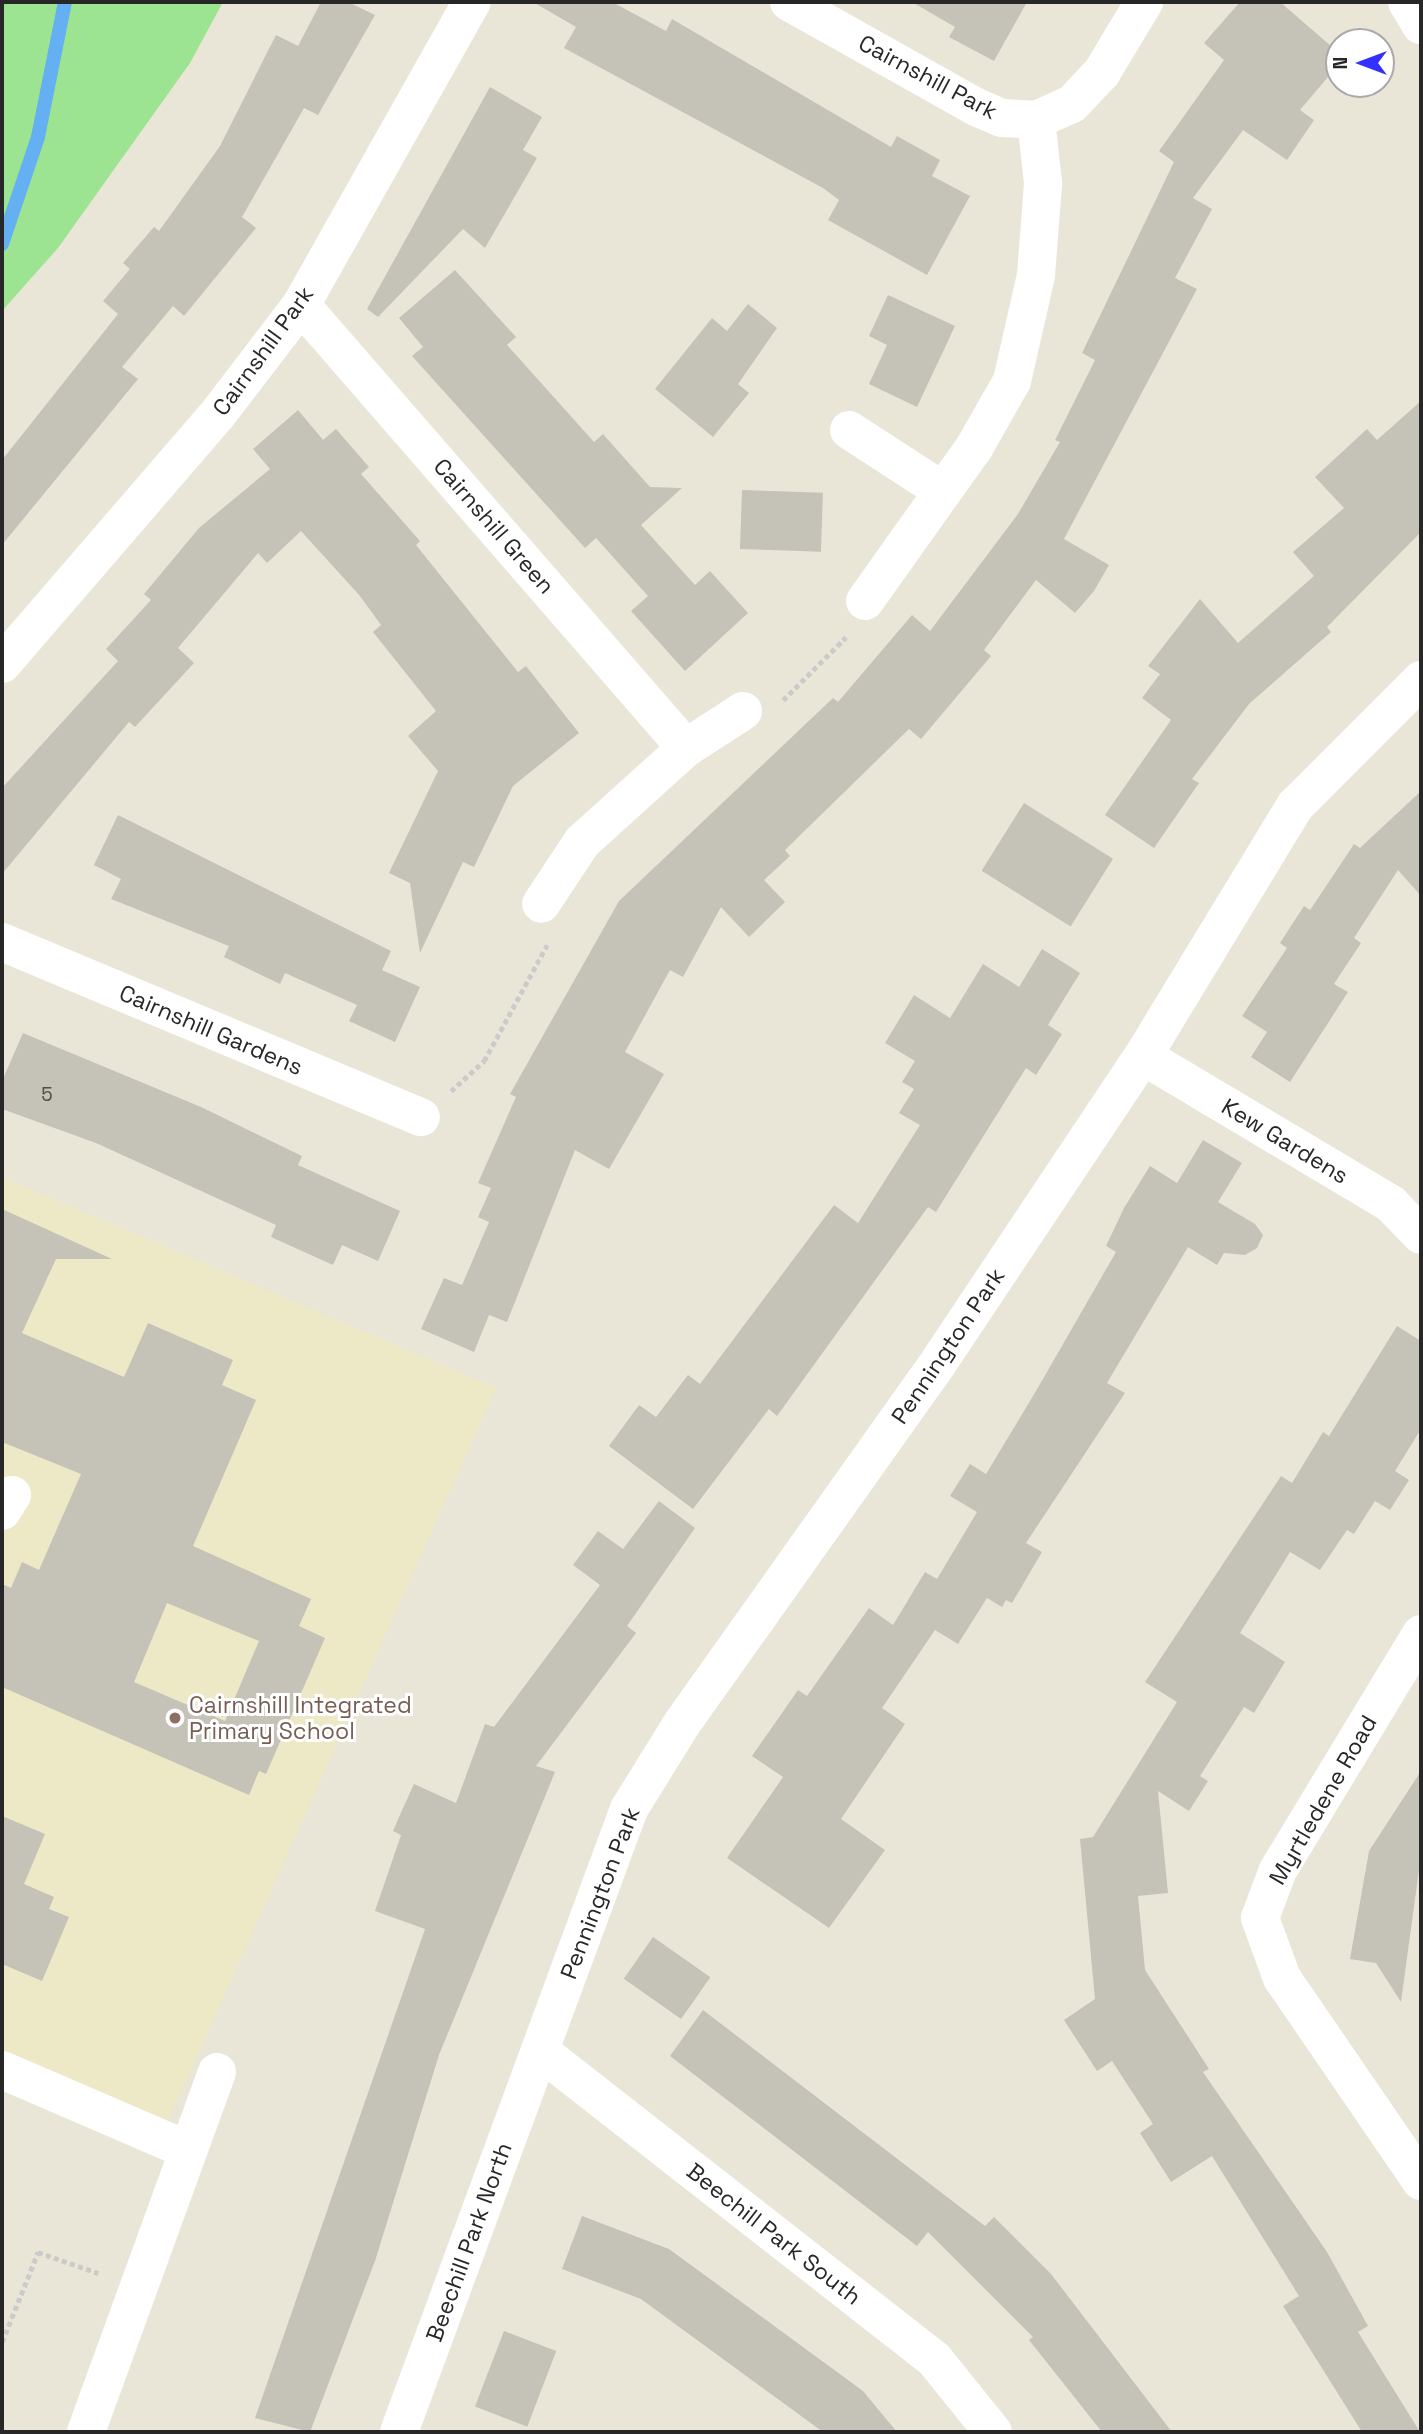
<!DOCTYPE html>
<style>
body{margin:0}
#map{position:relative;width:1423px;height:2434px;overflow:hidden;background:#eae6d7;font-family:"Space Grotesk",sans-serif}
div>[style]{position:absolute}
.education>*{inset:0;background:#ede8c5}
.green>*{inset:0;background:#9ce491}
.stream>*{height:14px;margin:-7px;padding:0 7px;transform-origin:7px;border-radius:7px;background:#65b0f2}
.building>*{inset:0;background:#c5c2b7;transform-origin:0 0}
.path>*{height:4.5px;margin-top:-2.25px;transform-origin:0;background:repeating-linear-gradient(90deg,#cbcbcb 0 5px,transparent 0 8.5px)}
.minor>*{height:38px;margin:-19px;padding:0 19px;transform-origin:19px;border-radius:19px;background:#fff}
.dots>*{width:19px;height:19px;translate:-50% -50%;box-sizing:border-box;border:4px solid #fff;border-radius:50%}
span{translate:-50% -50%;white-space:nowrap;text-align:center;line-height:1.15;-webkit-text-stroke:6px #fff;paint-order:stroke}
.number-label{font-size:19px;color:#4e4e4b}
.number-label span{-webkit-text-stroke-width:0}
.street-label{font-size:23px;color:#272727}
.education-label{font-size:23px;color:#785e54}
.left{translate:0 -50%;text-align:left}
.frame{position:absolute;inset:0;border:4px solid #272727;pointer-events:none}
.north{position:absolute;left:1325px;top:28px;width:70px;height:70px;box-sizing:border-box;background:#fff;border:2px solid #a9a9a9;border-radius:50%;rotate:270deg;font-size:19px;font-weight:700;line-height:28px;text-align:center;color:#272727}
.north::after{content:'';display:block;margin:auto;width:24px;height:32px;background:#332fff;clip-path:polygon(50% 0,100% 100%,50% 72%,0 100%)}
</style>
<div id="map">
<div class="education">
<i style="clip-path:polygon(2px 1177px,496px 1388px,168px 2121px,2px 2049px)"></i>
</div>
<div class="green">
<i style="clip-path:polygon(2px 2px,223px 2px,190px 63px,58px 248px,2px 311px)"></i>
</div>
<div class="stream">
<i style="left:2px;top:244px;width:113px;rotate:-71.4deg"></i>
<i style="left:38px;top:137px;width:138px;rotate:-78.7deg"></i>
</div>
<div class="building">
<i style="clip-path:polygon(321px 2px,348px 2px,375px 15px,318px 115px,304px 108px,242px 217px,256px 228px,184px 316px,173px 306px,122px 367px,138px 379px,2px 545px,2px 460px,118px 314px,103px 301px,130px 269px,123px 263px,154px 227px,159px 231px,220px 146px,276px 35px,298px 46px)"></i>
<i style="clip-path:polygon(533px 2px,612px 2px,666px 31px,672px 19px,891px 147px,897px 136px,940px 160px,932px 176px,970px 196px,927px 275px,828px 220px,839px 200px,823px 188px,564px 48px,576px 27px)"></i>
<i style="clip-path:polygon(912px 2px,1027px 2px,994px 61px,949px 37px,955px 27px)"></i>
<i style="clip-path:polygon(1240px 2px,1280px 2px,1339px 53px,1339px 64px,1300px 110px,1314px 120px,1287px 160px,1243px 130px,1193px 198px,1212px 209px,1175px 278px,1197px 289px,1064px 539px,1109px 565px,1094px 591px,1075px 613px,1036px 580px,984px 650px,991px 656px,921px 739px,909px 729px,785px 850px,790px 856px,764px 880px,785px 902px,749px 937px,721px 907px,683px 977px,670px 970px,625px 1052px,664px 1074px,609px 1169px,575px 1150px,507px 1322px,489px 1315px,474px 1352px,421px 1329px,444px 1278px,462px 1285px,489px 1222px,478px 1217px,491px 1188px,478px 1183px,516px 1097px,510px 1094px,619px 901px,833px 698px,838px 702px,912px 615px,930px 631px,1018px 514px,1060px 442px,1055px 440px,1095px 360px,1082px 353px,1174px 162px,1159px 151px,1224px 60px,1204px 43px)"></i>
<i style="clip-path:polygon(490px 87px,542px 117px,523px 150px,537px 158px,485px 248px,463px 229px,378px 317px,367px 309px)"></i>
<i style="clip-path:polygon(455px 270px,516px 337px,507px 345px,594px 442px,603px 434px,650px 487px,682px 488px,641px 525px,695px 585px,710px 571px,748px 613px,685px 671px,631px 611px,648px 596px,596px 538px,585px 548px,412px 356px,423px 347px,399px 318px)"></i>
<i style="clip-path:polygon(888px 295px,955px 326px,917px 407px,869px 384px,887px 345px,869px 336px)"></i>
<i style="clip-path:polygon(748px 304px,777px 328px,738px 384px,749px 393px,713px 437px,655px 389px,712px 318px,727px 331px)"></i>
<i style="clip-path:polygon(1421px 401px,1421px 532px,1327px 627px,1331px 632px,1249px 704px,1192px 779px,1199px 783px,1154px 848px,1105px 815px,1171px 720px,1142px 698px,1160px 674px,1148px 666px,1200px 599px,1238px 643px,1314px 576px,1293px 552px,1344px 508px,1315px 477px,1367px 429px,1377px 440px)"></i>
<i style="clip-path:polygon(298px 410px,323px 440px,336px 429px,369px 467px,361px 474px,420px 541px,416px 545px,518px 672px,526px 666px,579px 733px,513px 786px,474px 867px,463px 862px,420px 953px,410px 883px,389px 873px,438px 771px,408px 736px,436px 711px,373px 632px,381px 625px,360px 596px,301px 531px,267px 563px,258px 553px,178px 648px,194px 663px,135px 727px,129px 722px,2px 874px,2px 788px,118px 661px,106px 649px,151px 600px,144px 594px,199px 528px,270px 469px,253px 449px)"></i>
<i style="left:742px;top:490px;width:81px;height:59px;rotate:2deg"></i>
<i style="clip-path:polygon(1421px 791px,1421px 896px,1398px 870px,1354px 938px,1361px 943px,1334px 984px,1348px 992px,1290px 1082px,1251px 1057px,1267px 1032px,1242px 1016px,1287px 948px,1280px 943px,1304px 906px,1310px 910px,1354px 844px,1360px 848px)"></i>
<i style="left:1024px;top:803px;width:105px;height:80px;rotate:32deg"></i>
<i style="clip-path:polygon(118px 815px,391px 951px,382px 970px,420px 987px,395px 1042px,349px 1021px,357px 1005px,285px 973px,280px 984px,224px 957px,229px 946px,111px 899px,121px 879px,94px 865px)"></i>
<i style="clip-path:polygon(1042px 949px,1080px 973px,1048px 1025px,1062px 1034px,1036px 1075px,1026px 1068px,936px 1212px,928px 1207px,777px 1416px,769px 1409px,693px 1509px,609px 1446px,639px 1405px,656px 1417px,688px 1375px,700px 1384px,834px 1205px,858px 1223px,920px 1125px,899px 1113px,914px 1089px,902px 1082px,915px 1061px,885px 1043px,914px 995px,950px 1018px,983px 964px,1019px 987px)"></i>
<i style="clip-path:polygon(23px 1033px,201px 1107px,302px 1156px,298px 1165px,400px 1211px,378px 1261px,342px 1245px,333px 1265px,271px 1237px,276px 1225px,96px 1143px,2px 1109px,2px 1081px)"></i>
<i style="clip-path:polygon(1203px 1140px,1242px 1163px,1218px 1202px,1255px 1224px,1263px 1235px,1257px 1248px,1245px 1255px,1224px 1253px,1217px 1265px,1188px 1247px,1107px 1383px,1125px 1393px,1026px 1543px,1042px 1552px,1012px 1603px,1006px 1600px,1002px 1607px,987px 1598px,958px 1644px,935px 1630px,882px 1708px,905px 1724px,841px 1819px,885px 1850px,829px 1928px,727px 1858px,783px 1777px,752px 1756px,798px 1690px,807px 1696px,869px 1608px,893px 1625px,925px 1572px,937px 1579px,977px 1512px,950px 1496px,970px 1464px,986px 1474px,1036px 1391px,1116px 1252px,1106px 1246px,1124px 1208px,1150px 1166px,1177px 1183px)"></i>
<i style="clip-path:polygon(evenodd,2px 1209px,112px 1259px,56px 1259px,22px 1333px,124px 1377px,148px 1323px,233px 1360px,222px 1385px,256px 1400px,193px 1546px,311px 1599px,299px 1626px,325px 1638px,266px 1774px,259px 1771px,249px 1795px,2px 1687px,2px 1584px,11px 1588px,22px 1562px,39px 1570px,81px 1474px,2px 1442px,2px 1209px,167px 1603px,259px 1641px,225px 1721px,134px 1682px,167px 1603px)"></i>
<i style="clip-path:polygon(1397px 1326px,1421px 1341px,1421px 1429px,1395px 1471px,1409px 1480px,1390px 1510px,1375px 1501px,1354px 1534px,1347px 1530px,1320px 1570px,1290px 1552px,1240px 1633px,1285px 1662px,1254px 1713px,1244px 1707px,1200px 1776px,1208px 1781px,1189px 1811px,1158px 1791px,1168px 1893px,1138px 1896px,1145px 1970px,1209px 2069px,1203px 2072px,1327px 2252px,1368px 2326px,1358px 2332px,1420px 2432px,1362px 2432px,1283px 2306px,1299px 2296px,1212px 2156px,1171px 2182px,1140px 2133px,1153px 2124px,1112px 2061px,1097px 2071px,1064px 2020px,1095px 1999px,1080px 1839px,1093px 1837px,1177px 1702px,1145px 1682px,1281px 1476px,1292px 1483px,1323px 1432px,1329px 1436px)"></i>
<i style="clip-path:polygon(659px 1501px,695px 1528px,627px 1626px,636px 1633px,536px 1766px,555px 1772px,439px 2055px,375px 2261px,310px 2432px,255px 2418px,425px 1929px,375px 1911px,401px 1835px,393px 1831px,403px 1808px,414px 1784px,456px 1803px,485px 1724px,494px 1727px,600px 1585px,573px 1565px,598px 1531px,623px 1549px)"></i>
<i style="clip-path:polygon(1421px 1771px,1421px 1855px,1401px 2002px,1376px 1963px,1350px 1959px,1369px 1851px)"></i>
<i style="clip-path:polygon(2px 1816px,45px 1834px,24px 1884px,54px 1897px,49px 1909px,69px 1917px,42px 1981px,2px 1964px)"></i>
<i style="left:653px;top:1937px;width:70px;height:51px;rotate:35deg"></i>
<i style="clip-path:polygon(703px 2010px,985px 2226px,994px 2217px,1051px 2274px,1172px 2432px,1102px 2432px,1029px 2340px,1033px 2337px,928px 2232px,917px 2246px,670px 2056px)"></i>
<i style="clip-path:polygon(582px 2216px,669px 2249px,863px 2391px,897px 2432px,823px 2432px,641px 2299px,562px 2269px)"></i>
<i style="left:504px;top:2331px;width:56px;height:81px;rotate:21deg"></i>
</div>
<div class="path">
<i style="left:783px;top:700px;width:89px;rotate:-45deg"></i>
<i style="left:451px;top:1091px;width:45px;rotate:-42.3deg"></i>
<i style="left:484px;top:1061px;width:132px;rotate:-61.5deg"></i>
<i style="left:2px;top:2342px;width:97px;rotate:-68.2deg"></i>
<i style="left:38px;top:2252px;width:64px;rotate:19.3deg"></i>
</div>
<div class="minor">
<i style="left:789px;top:2px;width:214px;rotate:29.3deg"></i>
<i style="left:976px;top:107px;width:28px;rotate:23deg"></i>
<i style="left:1002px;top:118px;width:34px;rotate:3deg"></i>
<i style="left:1036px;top:120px;width:39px;rotate:-24deg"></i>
<i style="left:1072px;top:104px;width:44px;rotate:-46.8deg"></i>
<i style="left:1102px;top:72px;width:82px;rotate:-59deg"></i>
<i style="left:1407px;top:2px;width:27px;rotate:59deg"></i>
<i style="left:301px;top:305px;width:587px;rotate:49.01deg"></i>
<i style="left:686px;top:748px;width:140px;rotate:137.9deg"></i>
<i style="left:582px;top:842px;width:74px;rotate:123.5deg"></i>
<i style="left:849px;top:430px;width:112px;rotate:33deg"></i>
<i style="left:865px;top:601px;width:190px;rotate:-54.6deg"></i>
<i style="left:975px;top:446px;width:75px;rotate:-60.4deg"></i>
<i style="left:1012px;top:381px;width:109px;rotate:-77.2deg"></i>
<i style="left:1036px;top:275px;width:92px;rotate:-85.6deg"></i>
<i style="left:1043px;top:183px;width:63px;rotate:-96.3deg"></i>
<i style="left:2px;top:664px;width:329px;rotate:-49.2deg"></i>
<i style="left:217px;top:415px;width:138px;rotate:-52.6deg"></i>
<i style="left:301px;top:305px;width:348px;rotate:-60.6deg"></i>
<i style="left:686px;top:748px;width:68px;rotate:-33deg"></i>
<i style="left:2px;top:942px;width:454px;rotate:22.7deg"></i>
<i style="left:1143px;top:1056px;width:289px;rotate:30.8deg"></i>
<i style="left:1391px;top:1204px;width:43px;rotate:45.9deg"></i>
<i style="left:2px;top:1511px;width:19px;rotate:-58deg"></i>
<i style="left:1421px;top:1634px;width:276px;rotate:121.2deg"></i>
<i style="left:1278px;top:1870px;width:51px;rotate:110.6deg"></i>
<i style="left:1260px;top:1918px;width:64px;rotate:69.9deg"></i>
<i style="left:1282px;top:1978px;width:246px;rotate:55.6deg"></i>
<i style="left:540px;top:2051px;width:500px;rotate:38.02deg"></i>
<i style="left:934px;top:2359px;width:94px;rotate:51.1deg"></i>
<i style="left:2px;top:2070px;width:199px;rotate:23.3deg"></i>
<i style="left:86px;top:2432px;width:383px;rotate:-70deg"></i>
<i style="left:399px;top:2432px;width:664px;rotate:-69.74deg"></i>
<i style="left:629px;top:1809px;width:102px;rotate:-58.2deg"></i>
<i style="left:683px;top:1722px;width:440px;rotate:-54.6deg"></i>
<i style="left:938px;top:1363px;width:369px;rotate:-56.3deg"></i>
<i style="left:1143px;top:1056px;width:293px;rotate:-58.7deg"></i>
<i style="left:1295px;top:806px;width:178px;rotate:-45deg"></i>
</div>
<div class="dots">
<i style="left:175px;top:1718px;background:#8d6e63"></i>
</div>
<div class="number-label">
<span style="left:47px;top:1095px">5</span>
</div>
<div class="street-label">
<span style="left:928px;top:77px;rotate:28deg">Cairnshill Park</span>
<span style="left:263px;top:351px;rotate:-54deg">Cairnshill Park</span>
<span style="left:494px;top:526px;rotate:49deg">Cairnshill Green</span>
<span style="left:211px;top:1030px;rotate:23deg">Cairnshill Gardens</span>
<span style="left:1285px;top:1141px;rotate:31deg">Kew Gardens</span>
<span style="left:948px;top:1346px;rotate:-56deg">Pennington Park</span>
<span style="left:1323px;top:1800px;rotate:-60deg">Myrtledene Road</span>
<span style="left:600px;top:1893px;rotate:-69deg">Pennington Park</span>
<span style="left:774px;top:2234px;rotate:38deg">Beechill Park South</span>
<span style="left:469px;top:2242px;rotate:-70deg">Beechill Park North</span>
</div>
<div class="education-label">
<span class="left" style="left:189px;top:1718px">Cairnshill Integrated<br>Primary School</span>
</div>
<div class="frame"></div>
<div class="north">N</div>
</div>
